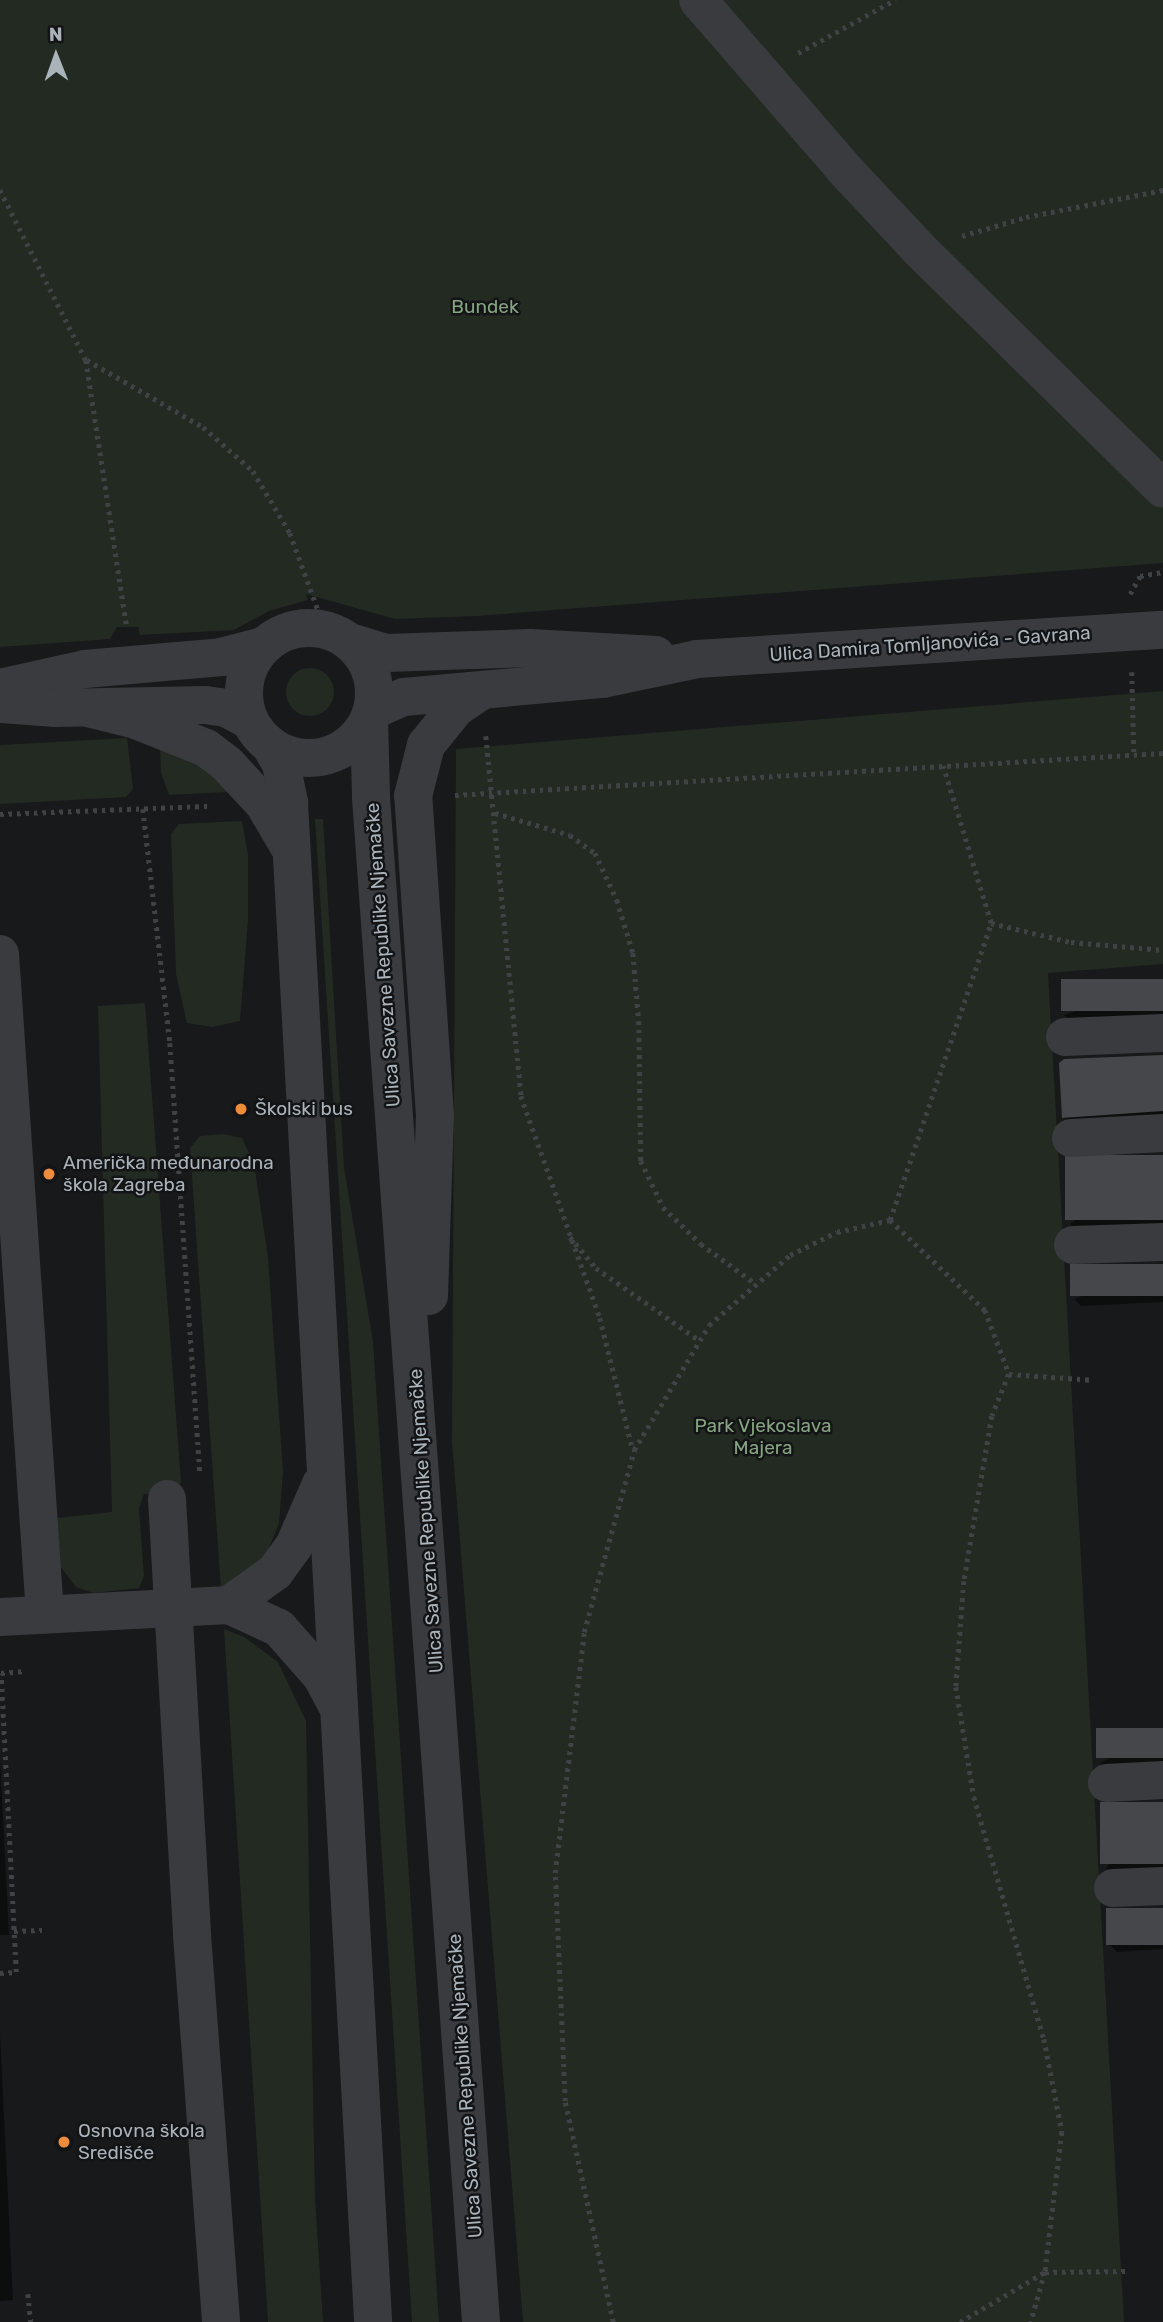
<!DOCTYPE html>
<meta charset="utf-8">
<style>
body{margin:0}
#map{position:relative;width:1163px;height:2322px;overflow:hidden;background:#18191a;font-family:Rubik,sans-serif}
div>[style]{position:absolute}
.green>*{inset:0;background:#232a22}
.round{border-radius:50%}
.shadow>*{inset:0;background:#0007}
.building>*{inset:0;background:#45474a;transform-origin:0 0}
.path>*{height:4.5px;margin-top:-2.25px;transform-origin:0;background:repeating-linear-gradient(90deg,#3f4346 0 3.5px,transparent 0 8.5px)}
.minor>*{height:38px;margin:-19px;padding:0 19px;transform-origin:19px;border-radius:19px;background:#393b3f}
.minor>.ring{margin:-19px;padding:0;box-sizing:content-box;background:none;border:38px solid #393b3f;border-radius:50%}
.dots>*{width:19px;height:19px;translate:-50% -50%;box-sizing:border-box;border:4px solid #131415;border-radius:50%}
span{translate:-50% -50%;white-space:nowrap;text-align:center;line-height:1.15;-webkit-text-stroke:5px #131415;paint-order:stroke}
.park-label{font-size:19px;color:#87a482}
.street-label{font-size:19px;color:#abb3ba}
.poi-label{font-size:19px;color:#abb3ba}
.left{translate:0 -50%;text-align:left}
.north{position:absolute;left:21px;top:21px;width:70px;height:70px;-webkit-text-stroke:5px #131415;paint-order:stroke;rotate:359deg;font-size:19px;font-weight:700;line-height:28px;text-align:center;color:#abb3ba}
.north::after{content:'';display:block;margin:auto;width:24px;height:32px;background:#abb3ba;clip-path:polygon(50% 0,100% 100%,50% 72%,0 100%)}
</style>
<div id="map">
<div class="green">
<i style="clip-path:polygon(0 0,1163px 0,1163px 563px,477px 616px,395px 619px,306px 594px,308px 600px,269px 611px,234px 630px,140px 635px,138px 627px,117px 627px,110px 639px,0 647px)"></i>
<i class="round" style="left:286px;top:668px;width:48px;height:48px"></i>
<i style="clip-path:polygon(1163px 691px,1163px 964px,1048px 973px,1124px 2322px,523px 2322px,452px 1442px,456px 749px)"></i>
<i style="clip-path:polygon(127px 738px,133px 789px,126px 797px,0 804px,0 745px)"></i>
<i style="clip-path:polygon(160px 746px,186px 754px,222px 782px,226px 792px,169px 795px,161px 773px)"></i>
<i style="clip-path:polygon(315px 819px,323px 819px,344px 1167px,373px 1342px,439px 2322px,412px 2322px)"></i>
<i style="clip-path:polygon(242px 821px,248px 855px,248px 920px,240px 1021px,212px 1027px,187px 1023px,176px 974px,171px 834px,179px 824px)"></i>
<i style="clip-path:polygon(145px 1003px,181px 1482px,175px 1492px,144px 1494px,139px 1508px,144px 1576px,139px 1588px,93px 1593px,76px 1587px,60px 1566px,57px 1518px,112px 1512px,98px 1006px)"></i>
<i style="clip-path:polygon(223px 1134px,242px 1138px,254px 1164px,268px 1257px,283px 1472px,279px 1523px,267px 1553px,253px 1576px,221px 1590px,190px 1148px,200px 1136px)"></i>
<i style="clip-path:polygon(224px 1629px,244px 1637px,278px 1662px,306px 1721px,315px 2198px,323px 2322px,268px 2322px)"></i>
</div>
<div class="shadow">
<i style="clip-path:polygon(1163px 981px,1163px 1018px,1071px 1022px,1064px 1015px)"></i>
<i style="clip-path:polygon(1163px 1057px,1163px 1118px,1071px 1125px,1064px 1118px)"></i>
<i style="clip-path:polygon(1163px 1157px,1163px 1227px,1077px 1230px,1070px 1224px)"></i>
<i style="clip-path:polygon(1163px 1266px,1163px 1302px,1081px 1306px,1074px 1299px)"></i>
<i style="clip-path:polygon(1163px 1730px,1163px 1765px,1107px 1770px,1100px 1763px)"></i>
<i style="clip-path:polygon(0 1758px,9px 1935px,0 1935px)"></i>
<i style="clip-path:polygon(1163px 1804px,1163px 1871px,1113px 1875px,1106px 1868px)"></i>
<i style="clip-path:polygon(1163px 1910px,1163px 1949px,1117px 1952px,1110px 1945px)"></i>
<i style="clip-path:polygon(0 2034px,13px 2300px,0 2301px)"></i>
</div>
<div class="building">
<i style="left:1163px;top:979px;width:32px;height:102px;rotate:90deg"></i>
<i style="clip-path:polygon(1163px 1055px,1163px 1111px,1062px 1118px,1059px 1063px,1064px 1059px)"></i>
<i style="left:1163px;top:1155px;width:65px;height:98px;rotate:90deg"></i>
<i style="left:1163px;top:1264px;width:32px;height:93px;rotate:90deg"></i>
<i style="left:1163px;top:1728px;width:30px;height:67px;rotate:90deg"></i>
<i style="left:1163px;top:1802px;width:62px;height:63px;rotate:90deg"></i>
<i style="left:1106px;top:1908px;width:57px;height:37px"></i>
</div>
<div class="path">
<i style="left:798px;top:53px;width:111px;rotate:-28.7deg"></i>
<i style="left:0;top:190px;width:191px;rotate:63.2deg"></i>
<i style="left:86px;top:360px;width:270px;rotate:81.3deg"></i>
<i style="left:962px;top:236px;width:67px;rotate:-16.5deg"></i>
<i style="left:1026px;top:217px;width:140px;rotate:-11.1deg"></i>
<i style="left:87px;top:360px;width:134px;rotate:30deg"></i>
<i style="left:203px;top:427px;width:67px;rotate:41.3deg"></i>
<i style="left:253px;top:471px;width:72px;rotate:59.2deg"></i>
<i style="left:290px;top:533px;width:82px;rotate:70deg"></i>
<i style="left:1130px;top:594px;width:21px;rotate:-61deg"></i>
<i style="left:1140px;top:576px;width:23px;rotate:-10deg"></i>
<i style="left:1132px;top:672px;width:82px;rotate:88.6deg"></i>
<i style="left:486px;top:736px;width:362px;rotate:84.4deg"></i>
<i style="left:521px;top:1096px;width:236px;rotate:70.4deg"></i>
<i style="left:600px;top:1318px;width:136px;rotate:76deg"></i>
<i style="left:455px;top:795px;width:709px;rotate:-3.39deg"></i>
<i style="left:143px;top:809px;width:236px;rotate:83.4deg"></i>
<i style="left:170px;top:1043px;width:432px;rotate:86deg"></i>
<i style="left:495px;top:813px;width:78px;rotate:16.3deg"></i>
<i style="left:570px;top:835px;width:31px;rotate:36deg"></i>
<i style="left:595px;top:853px;width:52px;rotate:64.9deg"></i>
<i style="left:617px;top:900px;width:55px;rotate:73.2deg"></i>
<i style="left:633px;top:953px;width:68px;rotate:85deg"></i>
<i style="left:639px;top:1021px;width:140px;rotate:89.2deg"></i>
<i style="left:641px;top:1161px;width:51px;rotate:64.4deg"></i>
<i style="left:663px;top:1207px;width:53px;rotate:44.2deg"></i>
<i style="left:701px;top:1244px;width:68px;rotate:36deg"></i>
<i style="left:0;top:814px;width:212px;rotate:-2.2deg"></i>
<i style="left:991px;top:923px;width:82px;rotate:13.4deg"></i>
<i style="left:1071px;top:942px;width:92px;rotate:5deg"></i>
<i style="left:890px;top:1220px;width:131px;rotate:43.5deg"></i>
<i style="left:985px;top:1310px;width:68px;rotate:69.4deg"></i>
<i style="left:1009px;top:1374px;width:85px;rotate:4deg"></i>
<i style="left:570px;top:1237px;width:40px;rotate:50deg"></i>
<i style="left:596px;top:1268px;width:126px;rotate:35deg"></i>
<i style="left:1009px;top:1374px;width:45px;rotate:112deg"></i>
<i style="left:992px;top:1416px;width:167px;rotate:99.6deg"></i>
<i style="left:964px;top:1581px;width:106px;rotate:94.3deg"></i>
<i style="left:956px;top:1687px;width:111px;rotate:80.7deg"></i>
<i style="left:974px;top:1797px;width:252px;rotate:73.9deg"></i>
<i style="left:1044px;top:2039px;width:95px;rotate:79deg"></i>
<i style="left:1062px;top:2132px;width:141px;rotate:96.9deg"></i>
<i style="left:1045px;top:2272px;width:52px;rotate:105.6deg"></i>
<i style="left:14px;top:1931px;width:28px;rotate:-2deg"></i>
<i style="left:0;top:1973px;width:16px;rotate:-4deg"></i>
<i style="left:16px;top:1972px;width:299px;rotate:-92.9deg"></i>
<i style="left:1px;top:1673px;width:23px;rotate:-5deg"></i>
<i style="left:28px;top:2294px;width:28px;rotate:84deg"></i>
<i style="left:613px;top:2322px;width:226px;rotate:-102.3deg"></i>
<i style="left:565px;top:2101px;width:228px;rotate:-92.5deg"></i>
<i style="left:555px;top:1873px;width:243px;rotate:-83.1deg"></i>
<i style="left:584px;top:1632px;width:189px;rotate:-74.6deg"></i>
<i style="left:634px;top:1450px;width:146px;rotate:-59deg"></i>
<i style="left:709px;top:1325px;width:107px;rotate:-40.8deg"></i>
<i style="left:790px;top:1255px;width:52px;rotate:-26.1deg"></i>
<i style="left:837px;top:1232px;width:54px;rotate:-12.8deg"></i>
<i style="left:890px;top:1220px;width:314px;rotate:-71.2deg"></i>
<i style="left:991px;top:923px;width:164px;rotate:-107deg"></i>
<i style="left:960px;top:2322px;width:99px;rotate:-30.5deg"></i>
<i style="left:1045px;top:2272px;width:84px;rotate:-0.7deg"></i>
</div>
<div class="minor">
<i style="left:698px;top:0;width:225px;rotate:49.1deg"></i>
<i style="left:845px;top:170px;width:111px;rotate:46.8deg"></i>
<i style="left:921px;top:251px;width:339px;rotate:44.5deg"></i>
<i class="ring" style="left:244px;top:628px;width:92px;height:92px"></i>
<i style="left:353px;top:643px;width:34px;rotate:17deg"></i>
<i style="left:386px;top:653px;width:144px;rotate:-2deg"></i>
<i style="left:530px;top:648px;width:126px;rotate:3.2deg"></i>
<i style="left:0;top:688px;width:87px;rotate:-12.6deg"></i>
<i style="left:85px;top:669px;width:137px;rotate:-5deg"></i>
<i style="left:221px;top:657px;width:43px;rotate:-14.7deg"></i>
<i style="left:0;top:704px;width:56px;rotate:4.1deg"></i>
<i style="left:56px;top:708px;width:149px;rotate:-1.2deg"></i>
<i style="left:205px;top:705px;width:21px;rotate:8deg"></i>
<i style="left:226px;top:708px;width:26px;rotate:28deg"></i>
<i style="left:88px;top:708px;width:49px;rotate:14deg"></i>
<i style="left:136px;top:720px;width:75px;rotate:21.8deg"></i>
<i style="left:206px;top:748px;width:26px;rotate:37deg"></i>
<i style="left:227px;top:764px;width:54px;rotate:47.2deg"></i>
<i style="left:264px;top:804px;width:48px;rotate:59.7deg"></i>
<i style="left:372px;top:711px;width:35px;rotate:-24deg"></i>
<i style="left:404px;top:697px;width:200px;rotate:-5.2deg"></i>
<i style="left:603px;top:679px;width:96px;rotate:-12deg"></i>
<i style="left:697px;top:659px;width:467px;rotate:-3.6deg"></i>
<i style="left:369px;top:719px;width:79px;rotate:88.5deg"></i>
<i style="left:371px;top:798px;width:1528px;rotate:85.87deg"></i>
<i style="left:270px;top:745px;width:22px;rotate:60deg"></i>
<i style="left:281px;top:764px;width:40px;rotate:78deg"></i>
<i style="left:289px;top:803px;width:1521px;rotate:86.83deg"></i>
<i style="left:0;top:954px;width:662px;rotate:86.1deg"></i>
<i style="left:1065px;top:1037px;width:98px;rotate:-2.3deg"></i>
<i style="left:1071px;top:1138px;width:92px;rotate:-3.1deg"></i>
<i style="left:1073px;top:1245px;width:90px;rotate:-1.9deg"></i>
<i style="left:429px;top:1296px;width:181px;rotate:-88.1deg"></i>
<i style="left:435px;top:1115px;width:320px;rotate:-93.9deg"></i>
<i style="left:413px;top:796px;width:53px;rotate:-75.7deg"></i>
<i style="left:426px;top:745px;width:48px;rotate:-51deg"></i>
<i style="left:456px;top:708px;width:32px;rotate:-34deg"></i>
<i style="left:167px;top:1499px;width:437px;rotate:86.7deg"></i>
<i style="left:192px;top:1935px;width:388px;rotate:85.7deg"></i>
<i style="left:229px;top:1605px;width:57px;rotate:-35.7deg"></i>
<i style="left:275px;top:1572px;width:32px;rotate:-54deg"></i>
<i style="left:294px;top:1546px;width:68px;rotate:-66.5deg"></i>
<i style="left:0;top:1617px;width:229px;rotate:-3deg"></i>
<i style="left:229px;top:1605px;width:55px;rotate:24.7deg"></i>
<i style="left:279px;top:1628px;width:65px;rotate:48.7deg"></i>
<i style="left:322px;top:1677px;width:30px;rotate:62deg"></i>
<i style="left:1107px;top:1783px;width:56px;rotate:-3.1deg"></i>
<i style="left:1113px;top:1888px;width:50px;rotate:-2.3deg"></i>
</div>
<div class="dots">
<i style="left:241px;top:1109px;background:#ef8c3b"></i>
<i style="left:49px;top:1174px;background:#ef8c3b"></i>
<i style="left:64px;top:2142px;background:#ef8c3b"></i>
</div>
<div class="park-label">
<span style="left:485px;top:307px">Bundek</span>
<span style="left:763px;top:1437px">Park Vjekoslava<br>Majera</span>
</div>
<div class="street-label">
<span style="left:930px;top:644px;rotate:-4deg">Ulica Damira Tomljanovića - Gavrana</span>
<span style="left:383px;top:955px;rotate:-94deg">Ulica Savezne Republike Njemačke</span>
<span style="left:426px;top:1521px;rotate:-94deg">Ulica Savezne Republike Njemačke</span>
<span style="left:465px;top:2086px;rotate:-94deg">Ulica Savezne Republike Njemačke</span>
</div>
<div class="poi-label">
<span class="left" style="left:255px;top:1109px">Školski bus</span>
<span class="left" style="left:63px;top:1174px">Američka međunarodna<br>škola Zagreba</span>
<span class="left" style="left:78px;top:2142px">Osnovna škola<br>Središće</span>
</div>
<div class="north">N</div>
</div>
